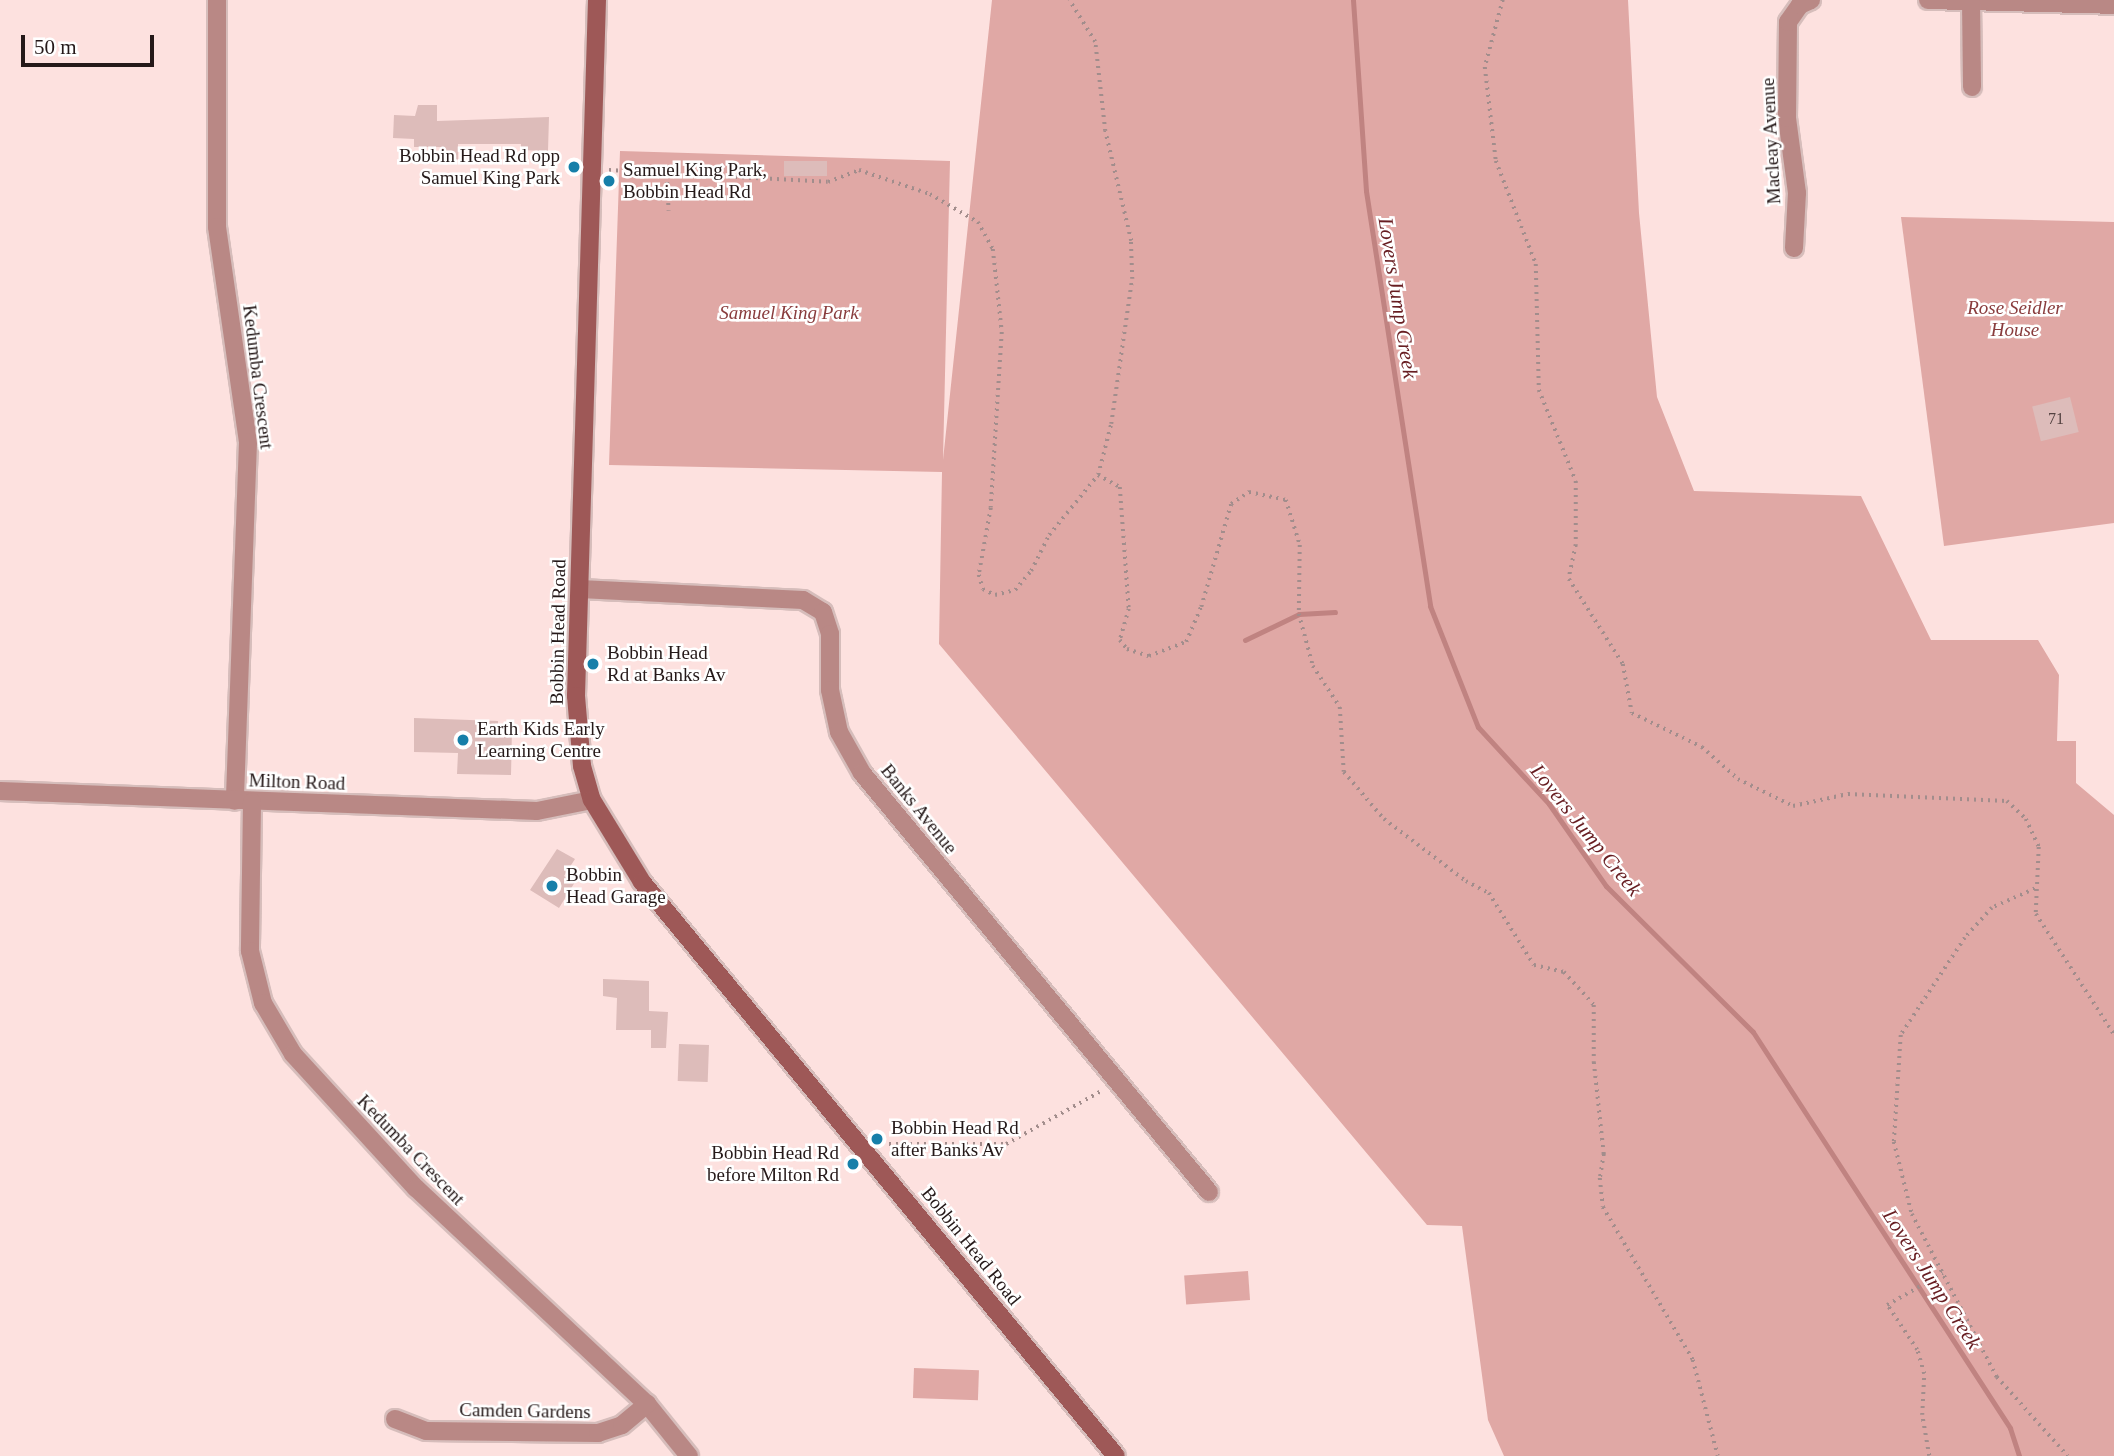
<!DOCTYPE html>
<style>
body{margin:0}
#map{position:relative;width:2114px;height:1456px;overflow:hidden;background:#fde1df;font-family:"Times New Roman",serif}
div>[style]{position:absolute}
.green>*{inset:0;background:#e0a8a5;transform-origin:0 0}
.stream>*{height:5px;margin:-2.5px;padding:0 2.5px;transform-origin:2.5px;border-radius:2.5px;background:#c08381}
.building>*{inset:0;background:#ddbcba;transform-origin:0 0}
.path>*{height:3.5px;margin-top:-1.75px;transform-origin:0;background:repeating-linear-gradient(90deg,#a28d8c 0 2px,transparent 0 7px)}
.roads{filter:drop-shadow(2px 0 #d6bdbb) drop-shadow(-2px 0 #d6bdbb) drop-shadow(0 2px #d6bdbb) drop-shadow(0 -2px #d6bdbb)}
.minor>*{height:18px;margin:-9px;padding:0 9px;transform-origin:9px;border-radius:9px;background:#b98885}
.secondary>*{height:18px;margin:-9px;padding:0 9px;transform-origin:9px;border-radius:9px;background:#9e5857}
.dots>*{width:19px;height:19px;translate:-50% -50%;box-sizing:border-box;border:4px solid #fff;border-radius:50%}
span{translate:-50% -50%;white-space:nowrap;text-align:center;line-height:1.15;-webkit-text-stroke:5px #fff;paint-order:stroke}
.number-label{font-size:16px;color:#534241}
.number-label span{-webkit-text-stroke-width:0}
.street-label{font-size:19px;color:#251919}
.poi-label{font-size:19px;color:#251919}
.right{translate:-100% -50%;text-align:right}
.left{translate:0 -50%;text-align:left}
.park-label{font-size:19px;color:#893c3d;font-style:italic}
.water-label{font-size:21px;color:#671d21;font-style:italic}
.scale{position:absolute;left:21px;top:35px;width:133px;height:32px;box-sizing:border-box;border:4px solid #251919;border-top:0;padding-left:9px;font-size:21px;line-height:24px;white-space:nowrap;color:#251919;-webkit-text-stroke:5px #fff;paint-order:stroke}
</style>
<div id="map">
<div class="green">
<i style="clip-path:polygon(992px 0,1628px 0,1639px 213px,1657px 397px,1694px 491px,1861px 496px,1931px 640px,2038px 640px,2059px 675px,2057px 741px,2076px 741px,2076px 783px,2114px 815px,2114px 1456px,1504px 1456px,1488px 1420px,1462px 1226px,1427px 1225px,939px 644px,942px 472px,609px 465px,620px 151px,950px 161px,943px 460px)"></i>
<i style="clip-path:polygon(1901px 217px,2114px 222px,2114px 523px,1944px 546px)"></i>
<i style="left:1248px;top:1271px;width:29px;height:64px;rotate:86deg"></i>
<i style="left:914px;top:1368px;width:65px;height:30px;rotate:2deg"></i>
</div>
<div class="stream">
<i style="left:1353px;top:0;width:191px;rotate:86.1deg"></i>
<i style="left:1366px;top:191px;width:420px;rotate:81.2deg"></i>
<i style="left:1430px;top:606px;width:130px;rotate:68.4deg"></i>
<i style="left:1478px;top:727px;width:105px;rotate:47.3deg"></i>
<i style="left:1549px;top:804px;width:100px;rotate:55.2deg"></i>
<i style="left:1606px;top:886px;width:207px;rotate:44.8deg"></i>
<i style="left:1753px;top:1032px;width:472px;rotate:57deg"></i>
<i style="left:2010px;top:1428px;width:29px;rotate:72deg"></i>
<i style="left:1245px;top:640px;width:60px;rotate:-25.7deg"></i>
<i style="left:1299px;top:614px;width:36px;rotate:-3deg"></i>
</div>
<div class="building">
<i style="clip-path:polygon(418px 105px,437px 105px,437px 121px,549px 117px,548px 151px,521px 150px,521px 144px,458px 144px,458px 160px,442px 159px,442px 147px,414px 147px,414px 139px,393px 138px,394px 115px,415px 116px)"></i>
<i style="left:784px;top:161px;width:43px;height:15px"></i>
<i style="left:2070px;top:397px;width:36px;height:39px;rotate:76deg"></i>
<i style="clip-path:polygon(414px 718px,498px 721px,498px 729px,512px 729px,511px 775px,457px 774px,458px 753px,414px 752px)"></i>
<i style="clip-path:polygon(557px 849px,575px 859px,564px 876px,575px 882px,559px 908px,530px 890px)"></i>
<i style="clip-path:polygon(603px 979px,649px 981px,649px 1011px,668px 1012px,666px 1048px,651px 1048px,651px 1030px,616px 1030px,617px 998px,603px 996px)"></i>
<i style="left:679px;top:1044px;width:30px;height:37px;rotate:2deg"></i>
</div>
<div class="path">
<i style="left:1503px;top:0;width:69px;rotate:105deg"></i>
<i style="left:1485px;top:67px;width:95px;rotate:83.3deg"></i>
<i style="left:1496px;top:161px;width:110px;rotate:68.8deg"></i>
<i style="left:1536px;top:264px;width:126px;rotate:88.6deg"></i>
<i style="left:1539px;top:390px;width:98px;rotate:67.9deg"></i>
<i style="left:1576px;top:481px;width:64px;rotate:90deg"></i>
<i style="left:1576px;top:545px;width:35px;rotate:102deg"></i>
<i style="left:1569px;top:579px;width:101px;rotate:57.6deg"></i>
<i style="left:1623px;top:664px;width:50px;rotate:79.6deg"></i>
<i style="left:1632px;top:713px;width:78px;rotate:25.9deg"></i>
<i style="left:1702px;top:747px;width:48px;rotate:41.6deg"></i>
<i style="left:1738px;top:779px;width:61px;rotate:26.1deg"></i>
<i style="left:1793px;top:806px;width:56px;rotate:-12.3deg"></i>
<i style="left:1848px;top:794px;width:159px;rotate:2.5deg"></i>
<i style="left:2007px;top:801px;width:26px;rotate:43deg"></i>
<i style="left:2026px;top:819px;width:31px;rotate:65deg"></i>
<i style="left:2039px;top:847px;width:67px;rotate:92.6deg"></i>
<i style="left:2036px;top:914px;width:143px;rotate:57deg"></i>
<i style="left:609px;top:170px;width:219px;rotate:3.1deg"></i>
<i style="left:828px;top:182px;width:33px;rotate:-21deg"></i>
<i style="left:859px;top:170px;width:75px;rotate:18.7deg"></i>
<i style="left:930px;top:194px;width:56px;rotate:30.3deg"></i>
<i style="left:978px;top:222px;width:31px;rotate:61deg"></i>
<i style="left:993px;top:249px;width:83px;rotate:83.8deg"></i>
<i style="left:1002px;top:332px;width:176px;rotate:93.6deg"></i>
<i style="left:991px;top:508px;width:68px;rotate:100.2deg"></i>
<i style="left:979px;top:575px;width:15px;rotate:74deg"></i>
<i style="left:983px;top:589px;width:13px;rotate:27deg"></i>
<i style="left:995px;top:595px;width:21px;rotate:-14deg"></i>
<i style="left:1015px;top:590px;width:25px;rotate:-50deg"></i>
<i style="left:1031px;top:571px;width:40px;rotate:-63.4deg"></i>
<i style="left:1049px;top:535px;width:77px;rotate:-50.8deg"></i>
<i style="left:1098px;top:475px;width:53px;rotate:-75.7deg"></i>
<i style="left:1111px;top:424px;width:147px;rotate:-81.8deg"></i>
<i style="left:1132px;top:279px;width:38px;rotate:-92deg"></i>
<i style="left:1131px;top:241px;width:113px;rotate:-103.3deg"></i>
<i style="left:1105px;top:131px;width:90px;rotate:-96.4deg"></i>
<i style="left:1095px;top:42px;width:49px;rotate:-121.8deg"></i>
<i style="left:667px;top:175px;width:36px;rotate:87deg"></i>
<i style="left:1098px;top:475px;width:25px;rotate:29deg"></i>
<i style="left:1120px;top:487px;width:122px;rotate:85.8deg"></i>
<i style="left:1129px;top:609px;width:32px;rotate:106deg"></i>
<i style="left:1120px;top:640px;width:11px;rotate:52deg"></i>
<i style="left:1127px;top:649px;width:23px;rotate:18deg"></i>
<i style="left:1149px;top:656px;width:40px;rotate:-21deg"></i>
<i style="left:1186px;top:642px;width:38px;rotate:-67deg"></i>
<i style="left:1201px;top:607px;width:107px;rotate:-73.8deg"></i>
<i style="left:1231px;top:504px;width:22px;rotate:-34deg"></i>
<i style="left:1249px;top:492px;width:38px;rotate:12deg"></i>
<i style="left:1286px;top:500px;width:47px;rotate:72.7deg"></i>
<i style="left:1300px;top:545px;width:69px;rotate:90.8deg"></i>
<i style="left:1299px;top:614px;width:54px;rotate:74.9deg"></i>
<i style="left:1313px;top:666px;width:49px;rotate:56.6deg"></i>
<i style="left:1340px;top:707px;width:65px;rotate:86.5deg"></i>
<i style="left:1344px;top:772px;width:62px;rotate:49.6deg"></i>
<i style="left:1384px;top:819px;width:103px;rotate:37.1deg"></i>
<i style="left:1466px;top:881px;width:26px;rotate:28deg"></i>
<i style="left:1489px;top:893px;width:85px;rotate:58deg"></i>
<i style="left:1534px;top:965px;width:31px;rotate:13deg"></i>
<i style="left:1564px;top:972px;width:45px;rotate:47.7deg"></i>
<i style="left:1594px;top:1005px;width:57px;rotate:90deg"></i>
<i style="left:1594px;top:1062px;width:93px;rotate:83.8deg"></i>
<i style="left:1604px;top:1154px;width:24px;rotate:99deg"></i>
<i style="left:1600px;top:1178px;width:29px;rotate:84deg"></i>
<i style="left:1603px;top:1207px;width:178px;rotate:59.5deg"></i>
<i style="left:1693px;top:1360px;width:99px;rotate:75.4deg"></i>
<i style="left:2035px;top:889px;width:47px;rotate:156.2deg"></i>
<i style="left:1992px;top:908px;width:40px;rotate:132deg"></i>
<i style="left:1965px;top:938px;width:116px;rotate:123.4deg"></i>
<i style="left:1901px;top:1035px;width:107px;rotate:93.7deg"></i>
<i style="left:1894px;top:1142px;width:74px;rotate:76deg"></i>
<i style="left:1912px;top:1214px;width:184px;rotate:62.5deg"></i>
<i style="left:1997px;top:1377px;width:106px;rotate:48.1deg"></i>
<i style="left:889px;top:1144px;width:117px"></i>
<i style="left:1006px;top:1144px;width:111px;rotate:-29.1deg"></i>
<i style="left:1929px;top:1456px;width:42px;rotate:-99.7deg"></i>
<i style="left:1922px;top:1415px;width:41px;rotate:-87.2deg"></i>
<i style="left:1924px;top:1374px;width:25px;rotate:-106deg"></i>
<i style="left:1917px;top:1350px;width:54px;rotate:-123.7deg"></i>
<i style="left:1887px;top:1305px;width:64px;rotate:-29.7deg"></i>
</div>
<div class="roads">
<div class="minor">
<i style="left:217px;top:0;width:227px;rotate:90deg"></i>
<i style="left:217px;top:227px;width:217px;rotate:81.8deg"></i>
<i style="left:248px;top:442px;width:359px;rotate:92.1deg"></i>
<i style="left:1928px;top:0;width:186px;rotate:1.5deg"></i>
<i style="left:1971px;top:2px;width:85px;rotate:89.3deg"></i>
<i style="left:1794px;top:248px;width:55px;rotate:-86.9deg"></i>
<i style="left:1797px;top:193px;width:76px;rotate:-97.6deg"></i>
<i style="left:1787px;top:118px;width:96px;rotate:-89.4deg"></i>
<i style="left:1788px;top:22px;width:21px;rotate:-55deg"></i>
<i style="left:1800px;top:5px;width:12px;rotate:-24deg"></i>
<i style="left:580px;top:589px;width:223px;rotate:2.8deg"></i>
<i style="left:803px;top:600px;width:23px;rotate:31deg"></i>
<i style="left:823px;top:612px;width:23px;rotate:72deg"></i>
<i style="left:830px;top:634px;width:56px;rotate:90deg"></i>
<i style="left:830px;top:690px;width:43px;rotate:77.9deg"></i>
<i style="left:839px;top:732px;width:47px;rotate:60.7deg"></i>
<i style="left:862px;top:773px;width:544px;rotate:50.37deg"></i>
<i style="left:0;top:791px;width:537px;rotate:2.13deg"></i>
<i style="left:537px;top:811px;width:56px;rotate:-11.3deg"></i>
<i style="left:252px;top:802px;width:149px;rotate:90.8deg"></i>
<i style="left:250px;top:951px;width:54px;rotate:76deg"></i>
<i style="left:263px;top:1003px;width:59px;rotate:59.5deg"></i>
<i style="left:293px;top:1054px;width:182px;rotate:47.5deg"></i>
<i style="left:416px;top:1188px;width:316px;rotate:43.1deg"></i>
<i style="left:647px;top:1404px;width:67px;rotate:51.1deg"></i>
<i style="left:395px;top:1419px;width:33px;rotate:21deg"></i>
<i style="left:426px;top:1431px;width:172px;rotate:0.7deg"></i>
<i style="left:598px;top:1433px;width:25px;rotate:-18deg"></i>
<i style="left:622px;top:1425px;width:33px;rotate:-40deg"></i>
</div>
<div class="secondary">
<i style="left:597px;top:0;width:696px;rotate:91.73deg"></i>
<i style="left:576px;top:696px;width:70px;rotate:85.1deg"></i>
<i style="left:582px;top:766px;width:35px;rotate:74deg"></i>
<i style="left:592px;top:800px;width:96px;rotate:58.6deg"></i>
<i style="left:642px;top:882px;width:744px;rotate:50.45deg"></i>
</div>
</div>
<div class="dots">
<i style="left:574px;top:167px;background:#167fa9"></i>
<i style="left:609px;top:181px;background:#167fa9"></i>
<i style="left:593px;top:664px;background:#167fa9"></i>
<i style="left:463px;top:740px;background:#167fa9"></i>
<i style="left:552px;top:886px;background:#167fa9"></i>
<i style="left:877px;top:1139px;background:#167fa9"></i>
<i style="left:853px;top:1164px;background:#167fa9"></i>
</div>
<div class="number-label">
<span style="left:2056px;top:419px">71</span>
</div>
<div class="street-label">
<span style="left:1771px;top:141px;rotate:-93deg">Macleay Avenue</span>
<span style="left:258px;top:377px;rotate:83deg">Kedumba Crescent</span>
<span style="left:558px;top:632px;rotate:-89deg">Bobbin Head Road</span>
<span style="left:297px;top:782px;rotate:2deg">Milton Road</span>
<span style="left:919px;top:809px;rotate:51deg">Banks Avenue</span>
<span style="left:411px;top:1150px;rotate:46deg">Kedumba Crescent</span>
<span style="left:971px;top:1246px;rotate:51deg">Bobbin Head Road</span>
<span style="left:525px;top:1411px;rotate:1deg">Camden Gardens</span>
</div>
<div class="poi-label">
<span class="right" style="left:560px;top:167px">Bobbin Head Rd opp<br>Samuel King Park</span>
<span class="left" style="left:623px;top:181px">Samuel King Park,<br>Bobbin Head Rd</span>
<span class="left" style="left:607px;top:664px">Bobbin Head<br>Rd at Banks Av</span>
<span class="left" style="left:477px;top:740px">Earth Kids Early<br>Learning Centre</span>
<span class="left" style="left:566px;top:886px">Bobbin<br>Head Garage</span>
<span class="left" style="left:891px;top:1139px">Bobbin Head Rd<br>after Banks Av</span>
<span class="right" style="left:839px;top:1164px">Bobbin Head Rd<br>before Milton Rd</span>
</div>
<div class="park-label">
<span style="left:2015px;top:319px">Rose Seidler<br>House</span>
<span style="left:789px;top:313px">Samuel King Park</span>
</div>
<div class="water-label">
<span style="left:1398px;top:298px;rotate:81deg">Lovers Jump Creek</span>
<span style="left:1586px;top:830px;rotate:51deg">Lovers Jump Creek</span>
<span style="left:1932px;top:1279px;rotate:57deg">Lovers Jump Creek</span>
</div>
<div class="scale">50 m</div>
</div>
